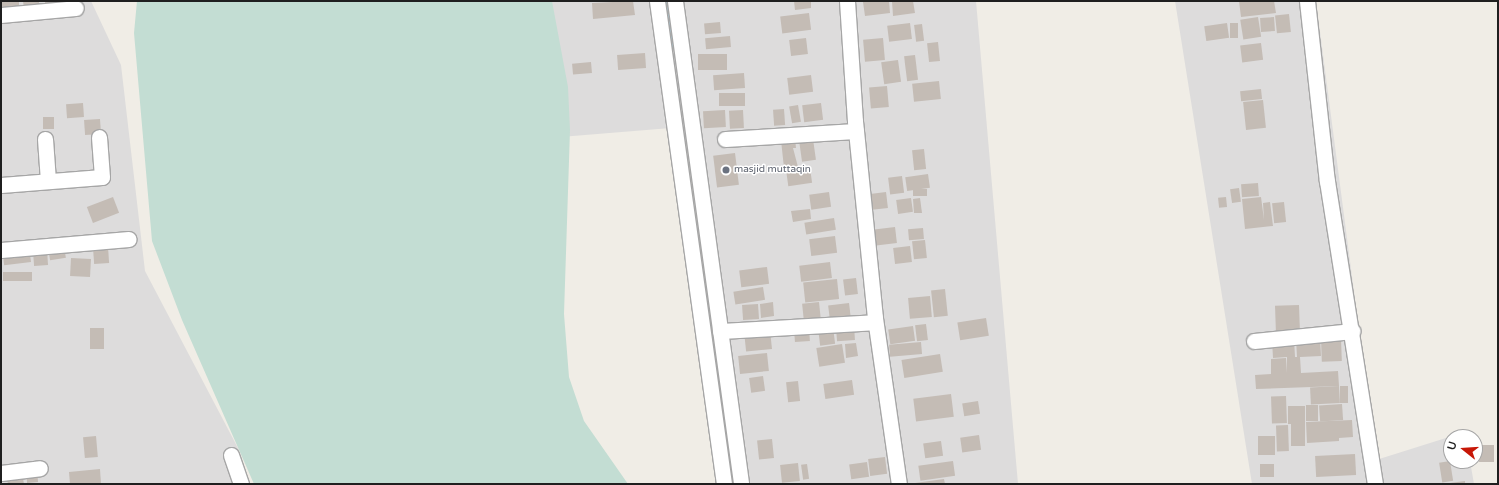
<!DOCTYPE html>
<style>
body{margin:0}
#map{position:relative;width:1499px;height:485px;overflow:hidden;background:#f0ede6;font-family:"Varela Round",sans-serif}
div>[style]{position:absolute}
.residential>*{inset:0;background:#dddcdc}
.wetland>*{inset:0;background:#c3ddd3}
.river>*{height:23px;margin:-11.5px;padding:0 11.5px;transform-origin:11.5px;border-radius:11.5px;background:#a8ccdb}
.building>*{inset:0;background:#c4bcb5;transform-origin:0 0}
.roads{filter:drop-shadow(1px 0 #a6a6a6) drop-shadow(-1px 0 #a6a6a6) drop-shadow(0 1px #a6a6a6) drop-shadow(0 -1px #a6a6a6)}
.minor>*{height:15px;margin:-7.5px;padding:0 7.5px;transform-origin:7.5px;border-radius:7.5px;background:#fff}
.dots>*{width:11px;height:11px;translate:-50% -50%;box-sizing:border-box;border:2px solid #fff;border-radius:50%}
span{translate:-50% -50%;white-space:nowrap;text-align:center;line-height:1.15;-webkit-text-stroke:3px #fff;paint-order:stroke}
.worship-label{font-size:10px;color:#5b616d}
.left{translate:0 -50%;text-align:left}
.frame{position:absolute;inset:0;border:2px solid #1f1f1f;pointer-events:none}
.north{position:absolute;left:1443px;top:429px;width:40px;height:40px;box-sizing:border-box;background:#fff;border:1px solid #a5a5a5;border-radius:50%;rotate:287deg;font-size:11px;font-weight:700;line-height:16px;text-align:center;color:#1f1f1f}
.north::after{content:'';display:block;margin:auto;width:14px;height:18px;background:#c71707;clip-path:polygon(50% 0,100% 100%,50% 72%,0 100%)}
</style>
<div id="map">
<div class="residential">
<i style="clip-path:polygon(1px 1px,91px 1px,121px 65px,145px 271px,239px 450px,245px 484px,1px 484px)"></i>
<i style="clip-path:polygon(521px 1px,976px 1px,1018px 484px,737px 484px,717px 333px,683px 127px,536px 139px)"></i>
<i style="clip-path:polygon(1175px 1px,1316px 1px,1376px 460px,1465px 432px,1466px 437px,1451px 437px,1451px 461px,1470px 461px,1474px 484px,1252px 484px)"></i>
</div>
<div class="wetland">
<i style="clip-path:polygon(137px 1px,552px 1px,568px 87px,570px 130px,564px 314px,569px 377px,584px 421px,628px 484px,254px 484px,182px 320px,152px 241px,134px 33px)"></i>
</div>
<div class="river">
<i style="left:667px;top:1px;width:36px;rotate:81deg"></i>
<i style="left:722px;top:399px;width:86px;rotate:82.6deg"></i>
</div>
<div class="building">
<i style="left:2px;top:1px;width:17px;height:11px"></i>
<i style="clip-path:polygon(23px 1px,39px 1px,39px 8px,24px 9px)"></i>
<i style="clip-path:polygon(45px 1px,60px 1px,60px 2px,45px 4px)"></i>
<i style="clip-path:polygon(633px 1px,635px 15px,593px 19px,592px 3px)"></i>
<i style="clip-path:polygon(794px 1px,811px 1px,811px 8px,795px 10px)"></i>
<i style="clip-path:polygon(889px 1px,890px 13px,865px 16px,863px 2px)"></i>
<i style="clip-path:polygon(892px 1px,913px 1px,915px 13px,893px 16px)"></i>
<i style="clip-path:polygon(1239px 1px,1274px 1px,1276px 13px,1241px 17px)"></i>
<i style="left:809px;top:13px;width:17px;height:29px;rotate:83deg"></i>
<i style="left:1289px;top:14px;width:18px;height:14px;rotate:84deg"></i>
<i style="left:1258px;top:17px;width:20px;height:18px;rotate:81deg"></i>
<i style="left:1274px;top:17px;width:14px;height:14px;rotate:86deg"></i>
<i style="left:720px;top:22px;width:11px;height:16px;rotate:85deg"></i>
<i style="left:910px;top:23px;width:16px;height:23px;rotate:83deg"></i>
<i style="left:1227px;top:23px;width:15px;height:23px;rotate:82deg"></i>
<i style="left:1230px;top:23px;width:8px;height:15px"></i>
<i style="left:922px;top:24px;width:17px;height:8px;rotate:83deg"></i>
<i style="left:730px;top:36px;width:11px;height:25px;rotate:85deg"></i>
<i style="left:806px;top:38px;width:16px;height:17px;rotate:83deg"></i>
<i style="left:883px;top:38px;width:22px;height:20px;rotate:85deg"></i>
<i style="left:938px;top:42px;width:19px;height:11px;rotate:84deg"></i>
<i style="left:1261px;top:43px;width:17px;height:21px;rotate:83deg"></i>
<i style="left:854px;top:46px;width:5px;height:16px"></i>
<i style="left:645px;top:53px;width:15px;height:28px;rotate:86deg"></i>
<i style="left:727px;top:54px;width:16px;height:29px;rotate:90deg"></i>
<i style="left:915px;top:55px;width:25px;height:11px;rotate:83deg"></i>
<i style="left:898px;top:60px;width:22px;height:17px;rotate:82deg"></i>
<i style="left:591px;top:62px;width:11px;height:19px;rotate:85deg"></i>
<i style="left:744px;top:73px;width:15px;height:31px;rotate:86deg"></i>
<i style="left:811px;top:75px;width:17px;height:24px;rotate:83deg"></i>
<i style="left:939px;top:81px;width:18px;height:27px;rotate:84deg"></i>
<i style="left:887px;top:86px;width:21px;height:18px;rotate:85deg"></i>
<i style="left:1261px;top:89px;width:10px;height:21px;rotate:84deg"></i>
<i style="left:745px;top:93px;width:13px;height:26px;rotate:90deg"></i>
<i style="left:1263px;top:100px;width:28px;height:20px;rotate:84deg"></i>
<i style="left:83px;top:103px;width:14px;height:17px;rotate:86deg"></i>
<i style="left:821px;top:103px;width:17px;height:19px;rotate:83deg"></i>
<i style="left:798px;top:105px;width:17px;height:9px;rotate:80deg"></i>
<i style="left:784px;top:109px;width:16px;height:11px;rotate:86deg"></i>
<i style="left:725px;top:110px;width:17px;height:22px;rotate:87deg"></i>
<i style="left:743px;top:110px;width:18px;height:14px;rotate:87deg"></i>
<i style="left:54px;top:117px;width:12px;height:11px;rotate:90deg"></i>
<i style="left:100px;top:119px;width:15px;height:16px;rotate:86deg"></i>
<i style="clip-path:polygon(795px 138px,796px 148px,793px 148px,798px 167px,784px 168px,781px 140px)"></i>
<i style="left:813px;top:139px;width:21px;height:14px;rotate:82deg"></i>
<i style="left:924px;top:149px;width:20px;height:12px;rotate:84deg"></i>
<i style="left:735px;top:153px;width:32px;height:22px;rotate:83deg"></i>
<i style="left:810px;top:168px;width:15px;height:24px;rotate:82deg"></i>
<i style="left:928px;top:174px;width:14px;height:23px;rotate:82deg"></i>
<i style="left:902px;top:176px;width:17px;height:14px;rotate:83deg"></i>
<i style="left:1258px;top:183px;width:13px;height:17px;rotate:86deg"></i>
<i style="left:1239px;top:188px;width:14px;height:9px;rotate:82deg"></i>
<i style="left:927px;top:189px;width:7px;height:14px;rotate:90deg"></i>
<i style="left:829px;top:192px;width:15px;height:20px;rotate:82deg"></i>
<i style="left:886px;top:192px;width:16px;height:16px;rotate:83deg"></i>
<i style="left:113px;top:197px;width:17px;height:28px;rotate:69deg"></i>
<i style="left:1226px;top:197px;width:10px;height:8px;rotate:84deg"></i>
<i style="clip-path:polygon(1261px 197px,1264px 220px,1263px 203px,1270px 202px,1273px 226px,1245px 229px,1242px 199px)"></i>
<i style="left:911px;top:198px;width:14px;height:15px;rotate:82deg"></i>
<i style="clip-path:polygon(920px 198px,922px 213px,914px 213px,913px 199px)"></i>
<i style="left:1284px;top:202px;width:20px;height:12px;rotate:84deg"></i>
<i style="clip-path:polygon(810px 209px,811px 219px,793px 222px,791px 211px)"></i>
<i style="left:834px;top:218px;width:12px;height:30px;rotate:81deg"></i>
<i style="left:895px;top:227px;width:16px;height:25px;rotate:83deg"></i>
<i style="left:923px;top:228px;width:11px;height:15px;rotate:85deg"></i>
<i style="left:835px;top:236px;width:17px;height:26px;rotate:83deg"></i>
<i style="left:925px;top:240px;width:18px;height:13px;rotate:84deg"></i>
<i style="left:64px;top:246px;width:12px;height:16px;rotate:81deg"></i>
<i style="left:910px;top:246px;width:16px;height:17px;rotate:83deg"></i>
<i style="left:108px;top:247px;width:16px;height:15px;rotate:86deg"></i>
<i style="left:47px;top:250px;width:15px;height:14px;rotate:86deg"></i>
<i style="left:30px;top:254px;width:8px;height:27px;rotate:83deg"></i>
<i style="left:71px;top:258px;width:20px;height:18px;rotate:3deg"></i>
<i style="left:830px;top:262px;width:16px;height:31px;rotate:83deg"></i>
<i style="left:767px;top:267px;width:17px;height:28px;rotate:83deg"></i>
<i style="left:3px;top:272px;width:29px;height:9px"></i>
<i style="left:856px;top:278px;width:16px;height:13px;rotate:83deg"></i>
<i style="left:837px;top:279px;width:20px;height:34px;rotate:84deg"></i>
<i style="left:763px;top:287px;width:13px;height:30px;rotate:81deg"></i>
<i style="left:945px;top:289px;width:27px;height:14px;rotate:84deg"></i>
<i style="left:930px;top:296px;width:21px;height:22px;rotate:85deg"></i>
<i style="clip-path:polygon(773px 302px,774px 316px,761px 318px,760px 304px)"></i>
<i style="left:819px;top:302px;width:18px;height:17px;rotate:84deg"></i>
<i style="left:849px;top:303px;width:16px;height:21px;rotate:83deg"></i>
<i style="left:758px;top:304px;width:15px;height:16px;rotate:86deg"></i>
<i style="left:1299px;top:305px;width:26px;height:24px;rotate:88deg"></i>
<i style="left:986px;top:318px;width:18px;height:29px;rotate:81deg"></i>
<i style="left:926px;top:324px;width:16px;height:11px;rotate:83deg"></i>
<i style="left:854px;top:326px;width:14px;height:18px;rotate:86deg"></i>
<i style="left:913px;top:326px;width:15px;height:25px;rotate:82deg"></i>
<i style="left:833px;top:327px;width:17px;height:15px;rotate:83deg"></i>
<i style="left:90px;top:328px;width:14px;height:21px"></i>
<i style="left:809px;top:328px;width:13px;height:15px;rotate:86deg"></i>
<i style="left:770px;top:330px;width:19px;height:26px;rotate:84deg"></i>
<i style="clip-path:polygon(1320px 338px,1321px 356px,1300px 357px,1301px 373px,1338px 371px,1339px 386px,1256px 389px,1255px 375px,1271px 374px,1271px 359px,1286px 358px,1287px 373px,1287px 357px,1273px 358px,1272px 340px,1294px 339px,1295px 357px,1297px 357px,1296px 339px)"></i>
<i style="left:1341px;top:338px;width:23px;height:20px;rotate:88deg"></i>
<i style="left:921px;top:342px;width:12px;height:32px;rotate:85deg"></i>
<i style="clip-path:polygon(856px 343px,858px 356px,846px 358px,845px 344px)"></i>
<i style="left:842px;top:344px;width:19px;height:26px;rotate:81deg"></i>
<i style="left:767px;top:353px;width:18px;height:29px;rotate:84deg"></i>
<i style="left:940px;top:354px;width:18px;height:39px;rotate:81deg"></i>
<i style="left:763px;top:376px;width:15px;height:14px;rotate:82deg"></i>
<i style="left:852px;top:380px;width:15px;height:29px;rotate:82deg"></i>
<i style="left:798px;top:381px;width:20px;height:12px;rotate:84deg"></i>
<i style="left:1339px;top:386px;width:17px;height:29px;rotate:87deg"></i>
<i style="left:1340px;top:386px;width:8px;height:17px"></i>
<i style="left:951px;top:394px;width:23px;height:38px;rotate:83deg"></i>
<i style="left:1286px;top:396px;width:27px;height:15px;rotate:88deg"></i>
<i style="left:978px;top:401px;width:13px;height:16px;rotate:81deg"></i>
<i style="left:1342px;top:404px;width:16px;height:23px;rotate:86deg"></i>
<i style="left:1318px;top:405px;width:16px;height:12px;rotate:90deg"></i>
<i style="left:1288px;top:406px;width:17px;height:18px"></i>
<i style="clip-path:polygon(1352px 420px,1353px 437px,1339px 438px,1339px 441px,1307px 443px,1306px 422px)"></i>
<i style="left:1291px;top:424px;width:14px;height:22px"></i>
<i style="left:1288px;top:425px;width:26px;height:12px;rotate:88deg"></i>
<i style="left:979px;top:435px;width:15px;height:19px;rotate:82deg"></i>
<i style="left:96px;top:436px;width:21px;height:13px;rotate:85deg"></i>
<i style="left:1275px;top:436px;width:19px;height:17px;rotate:90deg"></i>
<i style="left:772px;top:439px;width:19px;height:15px;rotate:84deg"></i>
<i style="left:941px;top:441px;width:15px;height:18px;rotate:82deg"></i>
<i style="left:1479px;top:445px;width:15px;height:17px"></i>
<i style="left:1355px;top:454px;width:21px;height:40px;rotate:87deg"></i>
<i style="left:885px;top:457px;width:17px;height:17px;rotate:83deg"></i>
<i style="left:953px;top:461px;width:15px;height:35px;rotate:82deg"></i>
<i style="left:1450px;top:461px;width:20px;height:11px;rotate:81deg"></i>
<i style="left:867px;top:462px;width:15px;height:18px;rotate:82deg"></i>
<i style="left:798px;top:463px;width:18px;height:18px;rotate:84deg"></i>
<i style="left:807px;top:464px;width:15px;height:6px;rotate:82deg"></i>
<i style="left:1274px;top:464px;width:13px;height:14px;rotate:90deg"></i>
<i style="clip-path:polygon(100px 469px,101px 484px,70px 484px,69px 472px)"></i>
<i style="left:37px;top:470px;width:12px;height:11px;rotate:85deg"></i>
<i style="clip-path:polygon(22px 473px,24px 484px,8px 484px,6px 475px)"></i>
<i style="clip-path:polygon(944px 479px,945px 484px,915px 484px,915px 483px)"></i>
<i style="clip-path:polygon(1465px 481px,1465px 484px,1450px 484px,1450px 483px)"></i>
</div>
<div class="roads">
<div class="minor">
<i style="left:657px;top:1px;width:488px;rotate:82.1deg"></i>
<i style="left:675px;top:1px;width:487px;rotate:82.2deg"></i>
<i style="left:847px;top:1px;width:120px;rotate:86.2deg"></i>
<i style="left:855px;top:121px;width:198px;rotate:84.2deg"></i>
<i style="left:875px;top:318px;width:168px;rotate:81.8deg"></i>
<i style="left:1307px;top:1px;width:181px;rotate:83.7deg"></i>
<i style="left:1327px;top:181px;width:307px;rotate:81deg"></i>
<i style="left:1px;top:15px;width:75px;rotate:-5.3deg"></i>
<i style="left:45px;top:139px;width:42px;rotate:85.9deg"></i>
<i style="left:725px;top:139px;width:131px;rotate:-3.5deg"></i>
<i style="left:1px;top:185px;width:101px;rotate:-4.5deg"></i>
<i style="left:102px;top:177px;width:40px;rotate:-94.3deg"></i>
<i style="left:1px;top:250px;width:128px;rotate:-4.9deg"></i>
<i style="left:720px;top:331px;width:155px;rotate:-3.3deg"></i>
<i style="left:1254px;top:341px;width:99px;rotate:-5.8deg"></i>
<i style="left:231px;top:455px;width:31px;rotate:71deg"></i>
<i style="left:1px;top:473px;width:39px;rotate:-7deg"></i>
</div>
</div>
<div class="dots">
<i style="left:726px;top:170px;background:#6b7280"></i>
</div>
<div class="worship-label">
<span class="left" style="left:734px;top:170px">masjid muttaqin</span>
</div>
<div class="frame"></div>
<div class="north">U</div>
</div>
